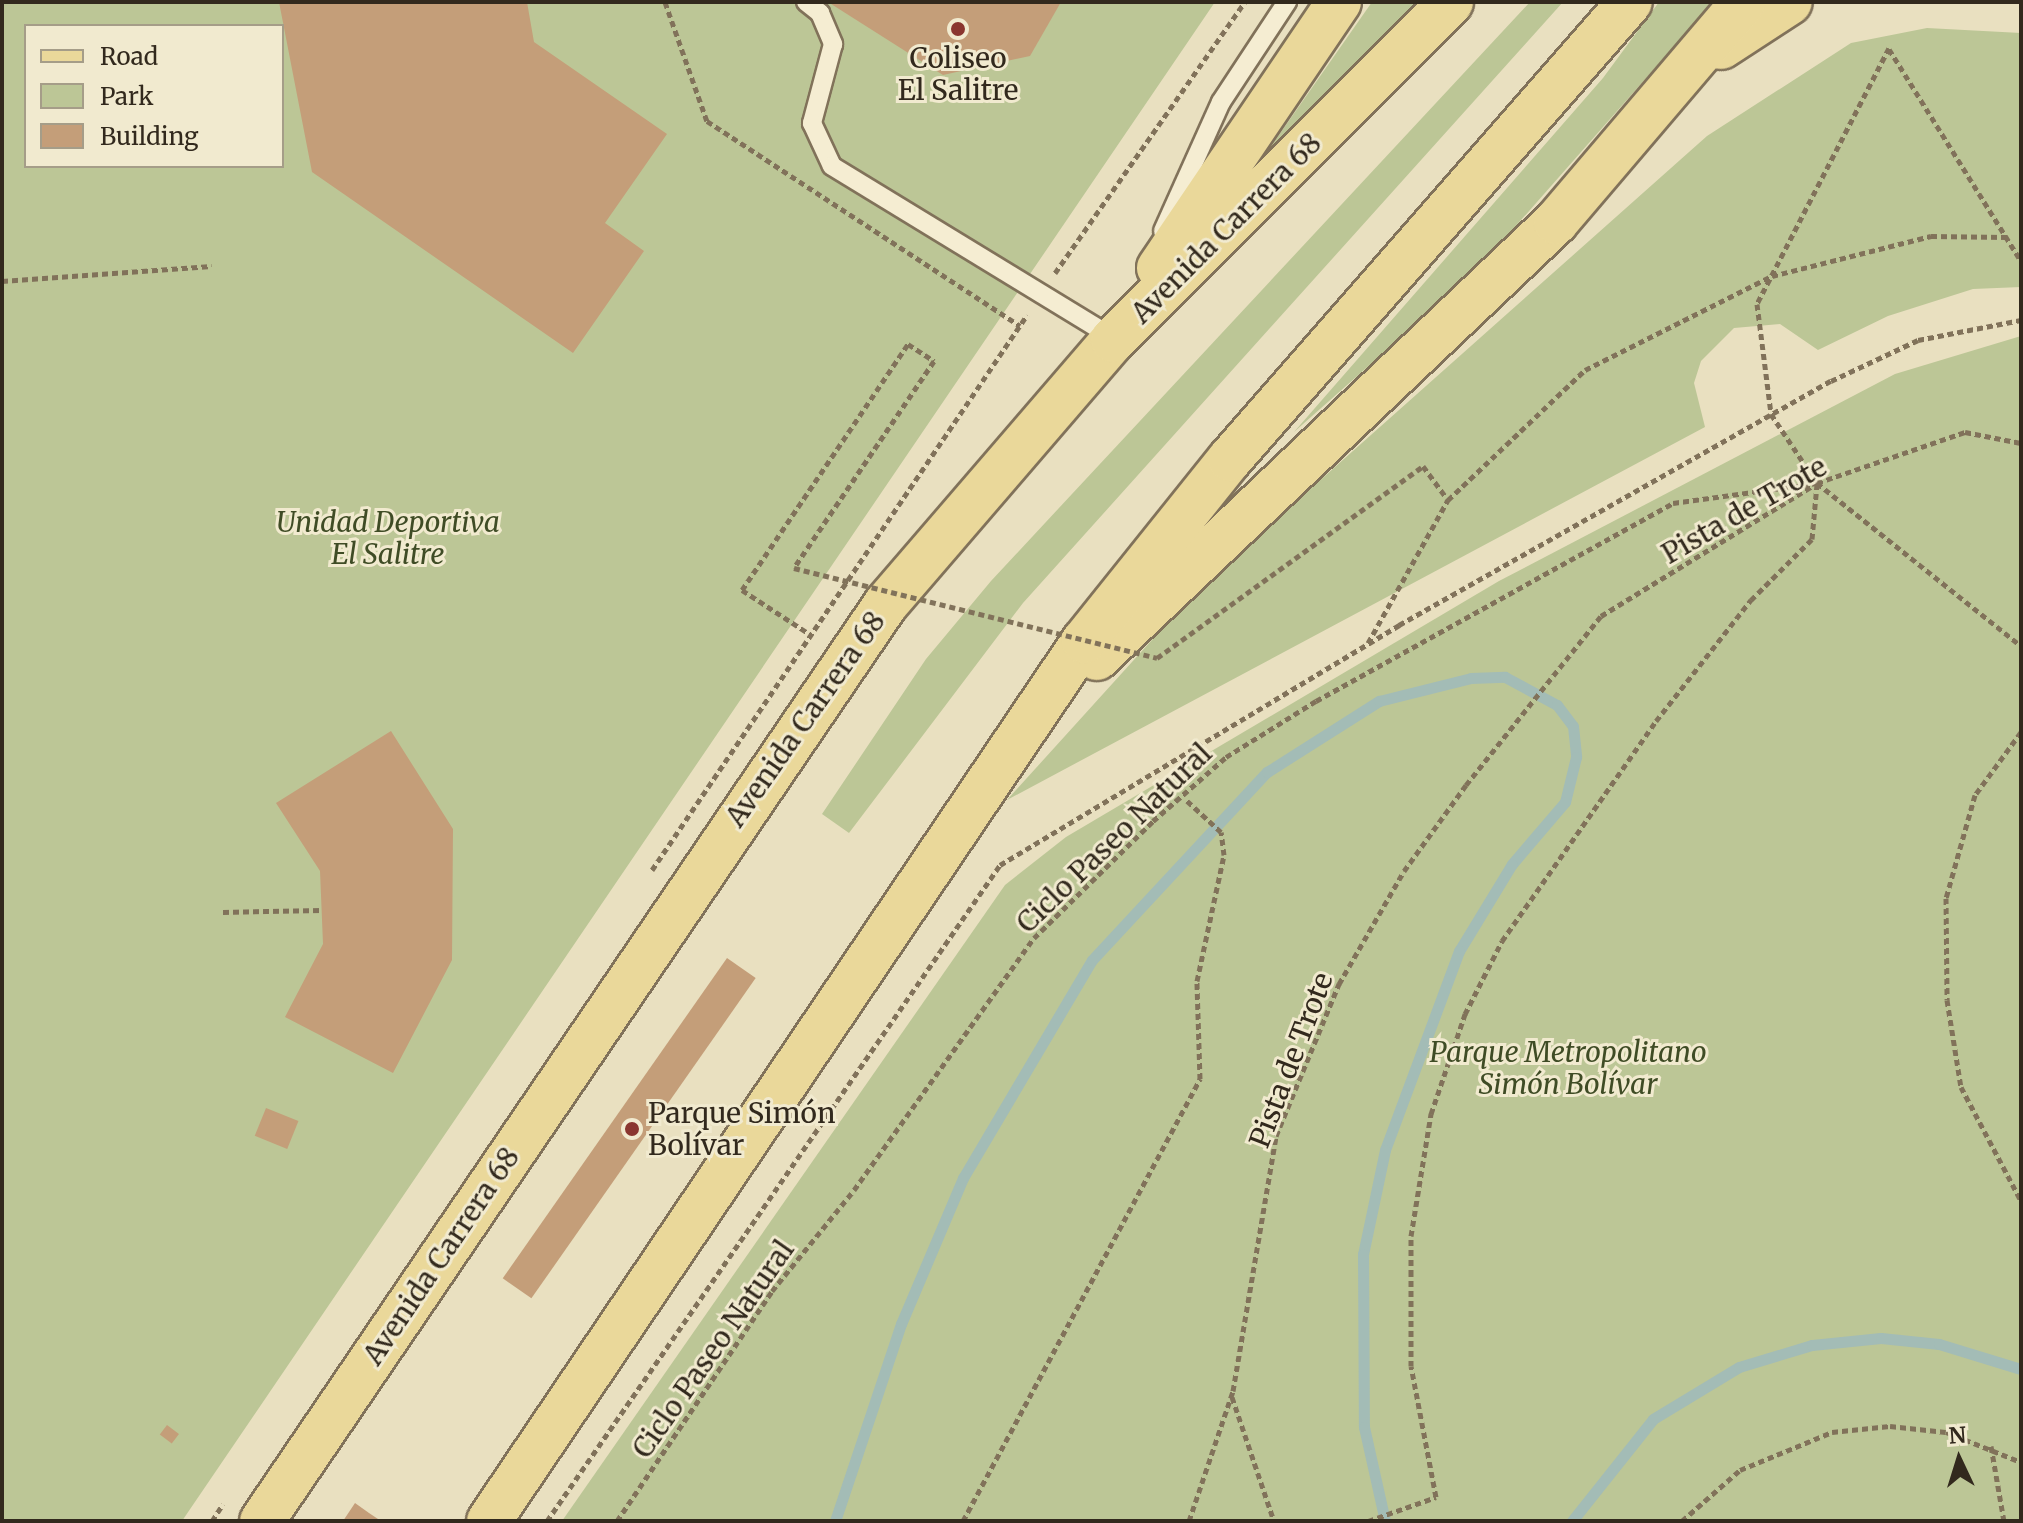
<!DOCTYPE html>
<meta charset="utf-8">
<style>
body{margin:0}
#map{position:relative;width:2023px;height:1523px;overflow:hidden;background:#e9e0c0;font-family:Merriweather,serif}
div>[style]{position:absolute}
.green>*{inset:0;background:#bcc696}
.stream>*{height:11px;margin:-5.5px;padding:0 5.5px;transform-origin:5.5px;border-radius:5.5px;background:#a3bcb6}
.building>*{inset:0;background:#c49e79;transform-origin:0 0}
.path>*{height:5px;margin-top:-2.5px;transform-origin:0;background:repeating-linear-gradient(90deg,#81725a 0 6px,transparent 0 10px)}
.roads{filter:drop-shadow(2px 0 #81725a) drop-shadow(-2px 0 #81725a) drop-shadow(0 2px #81725a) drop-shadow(0 -2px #81725a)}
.service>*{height:18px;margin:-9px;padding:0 9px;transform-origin:9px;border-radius:9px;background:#f5edd2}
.primary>*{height:44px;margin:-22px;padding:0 22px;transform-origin:22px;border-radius:22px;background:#ead89a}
.path-bridge>*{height:5px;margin-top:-2.5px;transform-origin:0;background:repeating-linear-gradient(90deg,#81725a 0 6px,transparent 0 10px)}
.dots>*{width:22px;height:22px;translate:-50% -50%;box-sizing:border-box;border:4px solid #f1eacf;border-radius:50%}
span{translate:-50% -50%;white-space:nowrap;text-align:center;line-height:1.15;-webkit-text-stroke:6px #f1eacf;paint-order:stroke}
.poi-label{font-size:28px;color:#32291d}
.left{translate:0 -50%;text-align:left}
.street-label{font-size:28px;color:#32291d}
.park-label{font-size:28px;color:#3f4c25;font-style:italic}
.frame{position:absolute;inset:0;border:4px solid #32291d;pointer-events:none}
.legend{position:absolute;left:24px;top:24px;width:260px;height:144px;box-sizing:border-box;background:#f1eacf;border:2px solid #a59d88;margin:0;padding:10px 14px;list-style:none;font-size:24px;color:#32291d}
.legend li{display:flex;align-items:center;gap:16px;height:40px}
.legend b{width:40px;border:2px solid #a59d88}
.north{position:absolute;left:1919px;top:1419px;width:80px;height:80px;-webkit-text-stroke:6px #f1eacf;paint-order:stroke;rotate:356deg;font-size:22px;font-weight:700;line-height:32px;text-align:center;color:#32291d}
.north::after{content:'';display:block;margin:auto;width:28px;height:36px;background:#32291d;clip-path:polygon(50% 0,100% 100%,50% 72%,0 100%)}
</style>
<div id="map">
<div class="green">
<i style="clip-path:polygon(evenodd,2px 2px,1215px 2px,182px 1521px,2px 1521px,2px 2px,26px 26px,282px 26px,282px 166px,26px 166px,26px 26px)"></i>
<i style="clip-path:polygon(1372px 2px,1418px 2px,1246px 182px)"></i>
<i style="clip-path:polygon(1530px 2px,1563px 2px,1023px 603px,849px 833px,822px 814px,926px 659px,991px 581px)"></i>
<i style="clip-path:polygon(1659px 2px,1713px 2px,1477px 270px,1294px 432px,1603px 78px)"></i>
<i style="clip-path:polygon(1927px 28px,2021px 33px,2021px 287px,1973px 289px,1888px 316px,1818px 350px,1780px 324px,1734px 328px,1701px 361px,1694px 383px,1705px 427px,1007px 800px,1199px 588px,1707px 136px,1851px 43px)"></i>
<i style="clip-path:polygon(2021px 336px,2021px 1521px,562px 1521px,1005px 885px,1066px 837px,1499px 581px,1895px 374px)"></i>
</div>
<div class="stream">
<i style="left:835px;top:1521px;width:208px;rotate:-71.5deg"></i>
<i style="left:901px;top:1324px;width:159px;rotate:-67deg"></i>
<i style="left:963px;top:1178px;width:253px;rotate:-59.4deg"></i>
<i style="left:1092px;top:960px;width:257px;rotate:-47.1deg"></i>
<i style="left:1267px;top:772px;width:133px;rotate:-32.4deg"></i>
<i style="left:1379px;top:701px;width:95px;rotate:-14deg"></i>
<i style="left:1471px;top:678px;width:34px;rotate:-2deg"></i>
<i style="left:1505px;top:677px;width:59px;rotate:28.3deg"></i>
<i style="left:1557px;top:705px;width:26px;rotate:53deg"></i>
<i style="left:1573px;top:726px;width:31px;rotate:84deg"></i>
<i style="left:1576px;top:757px;width:46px;rotate:103.7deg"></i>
<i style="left:1565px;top:802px;width:82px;rotate:130.5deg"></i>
<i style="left:1512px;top:864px;width:102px;rotate:121.3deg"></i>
<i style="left:1459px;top:951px;width:212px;rotate:110.4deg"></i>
<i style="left:1385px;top:1150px;width:106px;rotate:101.9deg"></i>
<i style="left:1363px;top:1254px;width:173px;rotate:89.7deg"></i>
<i style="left:1364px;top:1427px;width:96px;rotate:77.4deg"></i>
<i style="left:1572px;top:1521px;width:130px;rotate:-51.5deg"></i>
<i style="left:1653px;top:1419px;width:100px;rotate:-31.2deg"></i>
<i style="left:1739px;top:1367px;width:76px;rotate:-16.8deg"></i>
<i style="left:1812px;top:1345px;width:69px;rotate:-5.8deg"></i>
<i style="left:1881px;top:1338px;width:58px;rotate:5.9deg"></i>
<i style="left:1939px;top:1344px;width:86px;rotate:17deg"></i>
</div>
<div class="building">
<i style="clip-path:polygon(279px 2px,527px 2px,534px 42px,667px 134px,605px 223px,644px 251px,573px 353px,312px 172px)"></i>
<i style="clip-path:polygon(828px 2px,1061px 2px,1030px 56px,943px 75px)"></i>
<i style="clip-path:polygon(391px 731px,453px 829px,452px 960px,393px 1073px,285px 1017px,323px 944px,320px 871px,276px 803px)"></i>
<i style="left:727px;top:958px;width:35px;height:391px;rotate:35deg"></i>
<i style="left:266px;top:1108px;width:35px;height:30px;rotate:22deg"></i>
<i style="left:167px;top:1425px;width:15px;height:12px;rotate:37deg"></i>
<i style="clip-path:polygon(355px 1503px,369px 1513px,381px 1521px,343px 1521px)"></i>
</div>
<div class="path">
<i style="left:665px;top:2px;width:126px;rotate:70.6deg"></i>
<i style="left:707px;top:121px;width:374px;rotate:33.2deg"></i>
<i style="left:1889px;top:48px;width:288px;rotate:117.3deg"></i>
<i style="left:1757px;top:304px;width:111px;rotate:82.7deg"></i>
<i style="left:1771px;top:414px;width:83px;rotate:56.3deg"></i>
<i style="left:1817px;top:483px;width:261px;rotate:38.6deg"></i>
<i style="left:1889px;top:49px;width:250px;rotate:58.1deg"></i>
<i style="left:1055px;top:273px;width:331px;rotate:-55deg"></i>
<i style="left:2px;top:281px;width:210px;rotate:-4.1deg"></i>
<i style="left:1423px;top:466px;width:42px;rotate:53.7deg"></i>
<i style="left:742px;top:590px;width:82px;rotate:33.1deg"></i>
<i style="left:1368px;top:643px;width:164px;rotate:-60.8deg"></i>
<i style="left:1448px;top:500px;width:189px;rotate:-43.5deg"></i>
<i style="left:1585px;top:370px;width:209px;rotate:-26.7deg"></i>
<i style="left:1772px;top:276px;width:164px;rotate:-14.1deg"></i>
<i style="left:1931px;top:236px;width:75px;rotate:0.8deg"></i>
<i style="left:2021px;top:732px;width:78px;rotate:126.1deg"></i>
<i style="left:1975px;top:795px;width:107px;rotate:105.7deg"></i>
<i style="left:1946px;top:898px;width:102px;rotate:89.4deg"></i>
<i style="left:1947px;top:1000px;width:88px;rotate:80.9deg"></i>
<i style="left:1961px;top:1087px;width:129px;rotate:62.2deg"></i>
<i style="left:652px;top:870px;width:670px;rotate:-55.95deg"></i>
<i style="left:223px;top:912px;width:99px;rotate:-1.2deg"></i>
<i style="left:1232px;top:1397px;width:131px;rotate:71.3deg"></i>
<i style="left:1991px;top:1446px;width:76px;rotate:80.2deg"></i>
<i style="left:212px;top:1521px;width:20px;rotate:-57deg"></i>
<i style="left:547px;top:1521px;width:797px;rotate:-55.37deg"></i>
<i style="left:1000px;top:865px;width:466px;rotate:-31deg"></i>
<i style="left:1399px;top:625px;width:496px;rotate:-29.5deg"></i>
<i style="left:1831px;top:381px;width:96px;rotate:-25.2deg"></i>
<i style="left:1918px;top:340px;width:105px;rotate:-11deg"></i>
<i style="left:617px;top:1521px;width:277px;rotate:-56deg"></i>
<i style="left:772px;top:1291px;width:130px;rotate:-50.9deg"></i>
<i style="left:854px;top:1190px;width:310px;rotate:-54.5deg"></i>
<i style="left:1034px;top:938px;width:167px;rotate:-44.5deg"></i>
<i style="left:1153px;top:821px;width:97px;rotate:-41.2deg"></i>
<i style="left:1226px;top:757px;width:106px;rotate:-31.9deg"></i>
<i style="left:1316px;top:701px;width:408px;rotate:-29deg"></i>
<i style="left:1673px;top:503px;width:145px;rotate:-7.9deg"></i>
<i style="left:963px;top:1521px;width:502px;rotate:-61.8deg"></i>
<i style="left:1200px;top:1079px;width:98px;rotate:-91.8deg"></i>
<i style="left:1197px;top:981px;width:129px;rotate:-77.9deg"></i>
<i style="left:1224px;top:855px;width:23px;rotate:-97deg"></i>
<i style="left:1221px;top:832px;width:50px;rotate:-137.4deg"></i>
<i style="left:1189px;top:1521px;width:137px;rotate:-71.3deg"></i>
<i style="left:1233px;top:1391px;width:259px;rotate:-80.4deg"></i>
<i style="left:1276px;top:1136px;width:165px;rotate:-67.5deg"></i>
<i style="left:1339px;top:984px;width:130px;rotate:-60.1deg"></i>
<i style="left:1404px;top:871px;width:106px;rotate:-54.2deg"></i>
<i style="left:1466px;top:785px;width:216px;rotate:-51.4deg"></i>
<i style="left:1601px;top:616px;width:254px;rotate:-31.6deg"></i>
<i style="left:1817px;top:483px;width:157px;rotate:-19deg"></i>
<i style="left:1965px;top:432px;width:57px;rotate:11.1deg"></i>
<i style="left:1368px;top:1521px;width:72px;rotate:-19.4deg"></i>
<i style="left:1436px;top:1497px;width:133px;rotate:-100.8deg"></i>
<i style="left:1411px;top:1366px;width:130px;rotate:-90deg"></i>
<i style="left:1411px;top:1236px;width:124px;rotate:-80.7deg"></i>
<i style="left:1431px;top:1114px;width:106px;rotate:-71.2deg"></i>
<i style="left:1465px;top:1014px;width:82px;rotate:-63.1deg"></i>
<i style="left:1502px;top:941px;width:269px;rotate:-55deg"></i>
<i style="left:1656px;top:721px;width:154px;rotate:-51.9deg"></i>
<i style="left:1751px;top:600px;width:86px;rotate:-45deg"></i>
<i style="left:1812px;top:539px;width:55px;rotate:-84.8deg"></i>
<i style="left:1682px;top:1521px;width:77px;rotate:-41.3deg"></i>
<i style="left:1740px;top:1470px;width:100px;rotate:-22.4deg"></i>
<i style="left:1832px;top:1432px;width:58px;rotate:-5.9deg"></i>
<i style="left:1890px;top:1426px;width:56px;rotate:6.1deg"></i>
<i style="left:1946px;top:1432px;width:81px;rotate:21.8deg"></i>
</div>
<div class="roads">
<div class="service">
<i style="left:806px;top:2px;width:18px;rotate:38deg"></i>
<i style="left:820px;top:13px;width:34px;rotate:67deg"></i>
<i style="left:833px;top:44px;width:82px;rotate:104.9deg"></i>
<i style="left:812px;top:123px;width:47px;rotate:65.1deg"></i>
<i style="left:832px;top:166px;width:330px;rotate:31.4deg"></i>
<i style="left:1163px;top:231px;width:141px;rotate:-65.8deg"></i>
<i style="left:1221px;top:102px;width:120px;rotate:-56.6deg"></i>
</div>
<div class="primary">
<i style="left:1721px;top:47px;width:82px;rotate:-33.1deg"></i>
<i style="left:1159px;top:268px;width:321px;rotate:-55.9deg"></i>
<i style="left:1097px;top:658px;width:633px;rotate:-43.53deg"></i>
<i style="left:1556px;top:222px;width:289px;rotate:-49.6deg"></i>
<i style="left:262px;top:1521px;width:1109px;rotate:-55.77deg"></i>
<i style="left:886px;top:604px;width:348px;rotate:-49.3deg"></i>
<i style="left:1113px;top:340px;width:478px;rotate:-45deg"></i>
<i style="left:489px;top:1521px;width:1062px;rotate:-55.94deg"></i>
<i style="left:1084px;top:641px;width:233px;rotate:-51.3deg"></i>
<i style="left:1230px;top:459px;width:607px;rotate:-48.81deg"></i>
</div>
</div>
<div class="path-bridge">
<i style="left:742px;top:590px;width:297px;rotate:-56deg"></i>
<i style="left:908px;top:344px;width:31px;rotate:33deg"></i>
<i style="left:934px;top:361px;width:250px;rotate:124.1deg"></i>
<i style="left:794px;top:568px;width:374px;rotate:13.9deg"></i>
<i style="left:1157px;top:658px;width:328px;rotate:-35.8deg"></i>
</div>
<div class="dots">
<i style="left:958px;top:29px;background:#8a362f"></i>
<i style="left:632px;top:1129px;background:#8a362f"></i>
</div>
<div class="poi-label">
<span style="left:958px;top:74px">Coliseo<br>El Salitre</span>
<span class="left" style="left:648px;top:1129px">Parque Simón<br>Bolívar</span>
</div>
<div class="street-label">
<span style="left:1226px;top:228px;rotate:-45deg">Avenida Carrera 68</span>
<span style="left:1744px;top:510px;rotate:-30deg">Pista de Trote</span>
<span style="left:805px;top:719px;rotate:-55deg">Avenida Carrera 68</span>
<span style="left:1114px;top:838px;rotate:-44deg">Ciclo Paseo Natural</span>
<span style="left:1291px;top:1060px;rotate:-69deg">Pista de Trote</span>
<span style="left:441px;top:1256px;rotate:-56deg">Avenida Carrera 68</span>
<span style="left:713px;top:1349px;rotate:-55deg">Ciclo Paseo Natural</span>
</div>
<div class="park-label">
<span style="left:388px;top:538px">Unidad Deportiva<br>El Salitre</span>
<span style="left:1568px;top:1068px">Parque Metropolitano<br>Simón Bolívar</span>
</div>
<div class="frame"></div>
<ul class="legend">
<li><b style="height:10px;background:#ead89a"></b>Road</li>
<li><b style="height:22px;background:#bcc696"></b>Park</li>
<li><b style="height:22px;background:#c49e79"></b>Building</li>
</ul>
<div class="north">N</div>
</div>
